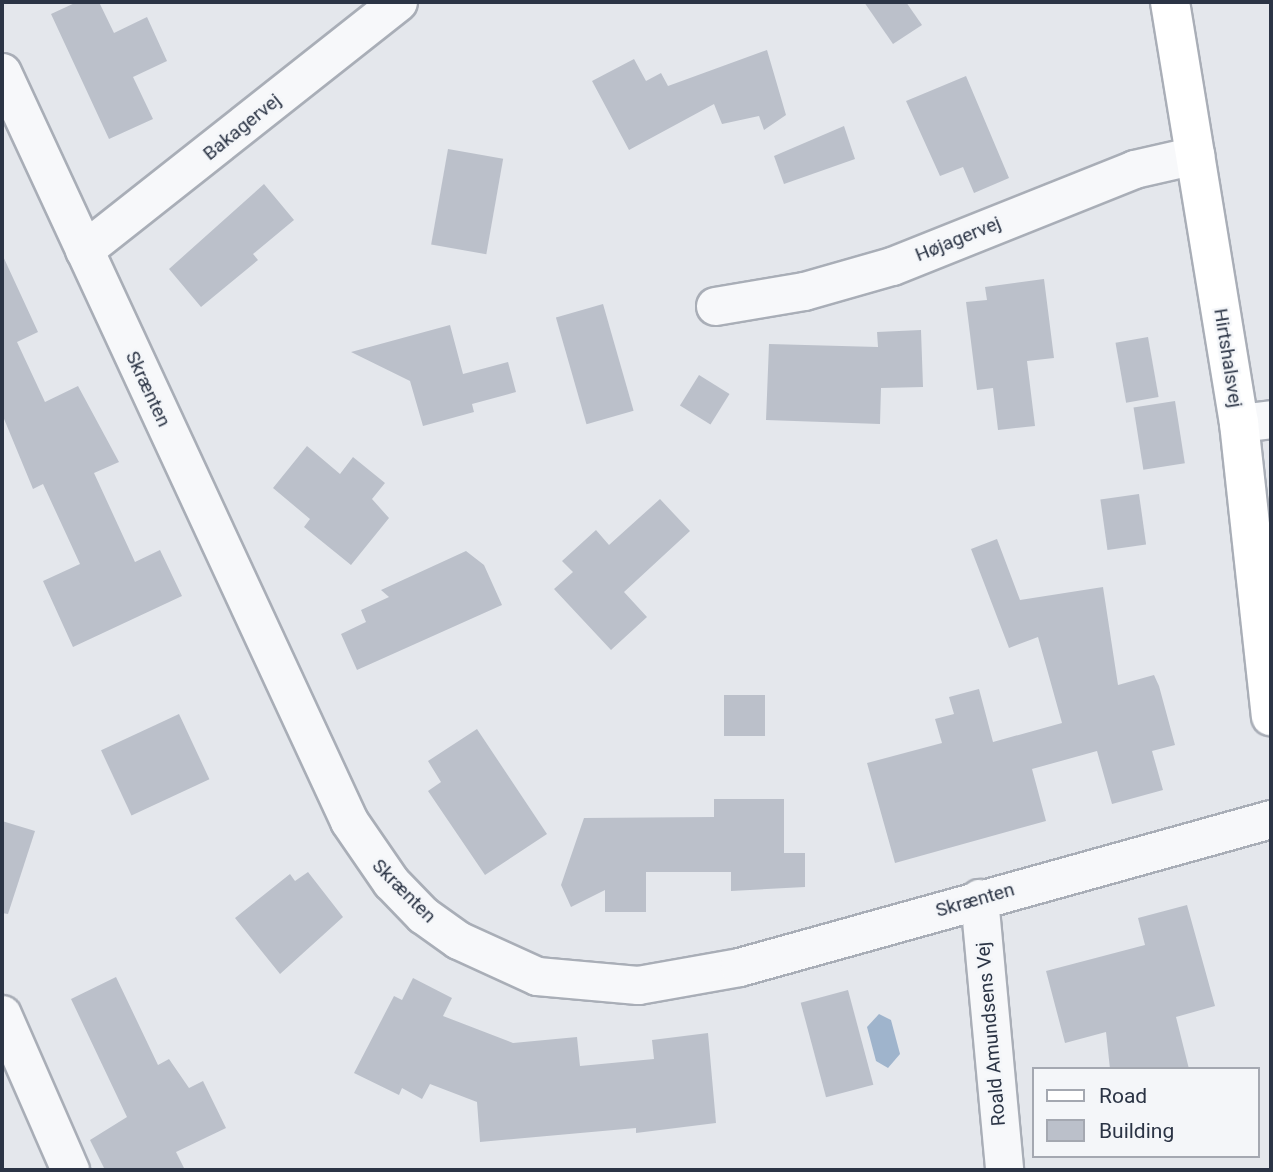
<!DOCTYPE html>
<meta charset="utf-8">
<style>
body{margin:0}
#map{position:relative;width:1273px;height:1172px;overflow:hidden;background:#e4e7ec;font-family:Roboto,sans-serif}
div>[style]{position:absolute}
.water>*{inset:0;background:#9fb4cc}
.building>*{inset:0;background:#bbc0ca;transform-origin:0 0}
.roads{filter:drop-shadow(2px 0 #a9aeb7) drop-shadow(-2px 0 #a9aeb7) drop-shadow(0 2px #a9aeb7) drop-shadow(0 -2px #a9aeb7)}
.street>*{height:37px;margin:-18.5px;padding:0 18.5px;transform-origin:18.5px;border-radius:18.5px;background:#f7f8fa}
.secondary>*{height:38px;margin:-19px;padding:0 19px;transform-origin:19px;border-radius:19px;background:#fff}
span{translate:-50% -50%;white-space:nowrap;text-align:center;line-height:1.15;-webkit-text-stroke:5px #f4f6f9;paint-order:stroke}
.street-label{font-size:19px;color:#2b3445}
.frame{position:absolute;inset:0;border:4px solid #2b3445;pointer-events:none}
.legend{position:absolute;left:1032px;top:1067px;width:228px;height:91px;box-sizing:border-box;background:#f4f6f9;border:2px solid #a4a8b1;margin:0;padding:9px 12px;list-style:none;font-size:21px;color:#2b3445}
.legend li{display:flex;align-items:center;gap:14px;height:35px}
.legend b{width:35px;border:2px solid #a4a8b1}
</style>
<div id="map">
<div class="water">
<i style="clip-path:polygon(879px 1014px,891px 1020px,900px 1054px,888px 1068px,876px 1061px,867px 1027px)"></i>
</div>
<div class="building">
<i style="clip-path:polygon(77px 2px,99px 2px,114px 33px,147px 17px,167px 61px,133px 77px,153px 119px,109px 139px,51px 14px)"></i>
<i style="clip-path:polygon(864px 2px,906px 2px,922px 25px,893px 44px)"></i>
<i style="clip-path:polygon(767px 50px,786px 115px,764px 130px,759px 116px,722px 124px,714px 104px,629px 150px,592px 81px,634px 59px,646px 81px,661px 73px,668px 86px)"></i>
<i style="clip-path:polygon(966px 76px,1009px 178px,974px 193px,963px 167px,940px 176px,906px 101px)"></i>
<i style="clip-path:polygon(844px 126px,855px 159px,784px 184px,774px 156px)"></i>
<i style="left:448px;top:149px;width:56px;height:97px;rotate:10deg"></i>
<i style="clip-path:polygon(264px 184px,294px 220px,253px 254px,258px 260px,201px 307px,169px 269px)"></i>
<i style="clip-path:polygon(2px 254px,38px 332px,17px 342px,45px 402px,78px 386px,119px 462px,94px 473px,135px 562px,160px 550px,182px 596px,73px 647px,43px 581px,80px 564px,43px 484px,33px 489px,2px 414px)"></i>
<i style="clip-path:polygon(1044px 279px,1054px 358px,1027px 361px,1035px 426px,998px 430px,993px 388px,977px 390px,966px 302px,987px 300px,985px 287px)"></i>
<i style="left:603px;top:304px;width:111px;height:49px;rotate:74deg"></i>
<i style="clip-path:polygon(450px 325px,463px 374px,508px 362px,516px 392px,472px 404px,474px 412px,423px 426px,410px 381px,351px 352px)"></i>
<i style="clip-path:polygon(921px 330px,923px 387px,881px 388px,880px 424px,766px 420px,769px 344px,878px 347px,877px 332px)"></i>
<i style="left:1148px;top:337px;width:61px;height:33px;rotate:80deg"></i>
<i style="left:699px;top:375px;width:36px;height:36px;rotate:32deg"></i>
<i style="left:1175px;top:401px;width:63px;height:42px;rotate:81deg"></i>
<i style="clip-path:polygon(307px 446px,340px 474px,353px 457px,385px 483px,372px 499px,389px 518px,351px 565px,304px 527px,310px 519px,273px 488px)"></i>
<i style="left:1139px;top:494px;width:51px;height:39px;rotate:82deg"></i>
<i style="clip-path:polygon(660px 499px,690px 531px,624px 592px,647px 617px,611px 650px,554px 589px,573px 572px,562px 561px,596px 530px,609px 545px)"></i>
<i style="clip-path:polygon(997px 539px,1020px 600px,1103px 587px,1118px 685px,1154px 675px,1159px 686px,1175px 745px,1152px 751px,1163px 790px,1112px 804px,1097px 751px,1032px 769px,1046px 821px,895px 863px,867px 763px,942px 743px,935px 719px,954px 714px,949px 697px,979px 689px,993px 742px,1062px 723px,1038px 637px,1009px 648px,971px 549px)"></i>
<i style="clip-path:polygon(466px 551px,484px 565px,502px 605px,357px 670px,341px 634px,366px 622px,361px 610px,389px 597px,381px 590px)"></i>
<i style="left:765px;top:695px;width:41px;height:41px;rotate:90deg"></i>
<i style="left:179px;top:714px;width:72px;height:86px;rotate:65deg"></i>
<i style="clip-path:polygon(477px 729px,547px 834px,485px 875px,428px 791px,441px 782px,428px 761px)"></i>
<i style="clip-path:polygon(714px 799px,784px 799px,784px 853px,805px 853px,805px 887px,731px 891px,731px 872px,646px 872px,646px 912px,605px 912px,605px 890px,571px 907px,561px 885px,584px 818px,714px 817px)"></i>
<i style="clip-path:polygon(2px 821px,35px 831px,8px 914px,2px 913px)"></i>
<i style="clip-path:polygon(308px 872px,343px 917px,280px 974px,235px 918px,290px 874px,295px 881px)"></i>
<i style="clip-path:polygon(1187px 905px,1215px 1006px,1176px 1017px,1189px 1069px,1110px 1069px,1106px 1032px,1065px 1043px,1046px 971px,1145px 945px,1138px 918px)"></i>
<i style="clip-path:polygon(116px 977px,158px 1065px,169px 1059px,189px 1088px,203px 1081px,226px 1128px,176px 1152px,185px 1170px,105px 1170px,90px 1140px,127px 1117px,71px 999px)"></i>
<i style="clip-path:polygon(413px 978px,452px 998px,443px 1016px,513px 1043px,577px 1037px,580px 1066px,654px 1059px,652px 1040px,708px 1033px,716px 1123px,636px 1133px,636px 1128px,480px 1142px,477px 1102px,430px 1084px,422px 1099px,402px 1088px,399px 1095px,354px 1073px,394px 996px,402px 1000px)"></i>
<i style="left:848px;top:990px;width:98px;height:49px;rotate:75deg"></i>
</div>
<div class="roads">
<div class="street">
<i style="left:2px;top:72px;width:825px;rotate:65.14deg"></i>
<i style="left:349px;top:821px;width:74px;rotate:55.5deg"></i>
<i style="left:391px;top:882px;width:46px;rotate:45.9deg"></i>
<i style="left:423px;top:915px;width:43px;rotate:35.5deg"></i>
<i style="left:458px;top:940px;width:87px;rotate:24.5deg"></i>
<i style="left:537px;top:976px;width:101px;rotate:5.1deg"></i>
<i style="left:638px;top:985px;width:103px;rotate:-10.1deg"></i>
<i style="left:739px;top:967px;width:552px;rotate:-15.55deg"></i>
<i style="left:84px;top:250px;width:400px;rotate:-38.3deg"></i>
<i style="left:715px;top:306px;width:90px;rotate:-9.6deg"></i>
<i style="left:804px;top:291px;width:91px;rotate:-15.9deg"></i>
<i style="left:892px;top:266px;width:261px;rotate:-21.8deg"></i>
<i style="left:1134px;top:169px;width:63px;rotate:-12.9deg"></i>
<i style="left:1239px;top:423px;width:32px;rotate:-7deg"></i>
<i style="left:979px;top:898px;width:273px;rotate:84.7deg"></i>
<i style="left:2px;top:1014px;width:170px;rotate:66.4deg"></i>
</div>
<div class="secondary">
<i style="left:1170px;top:2px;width:427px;rotate:80.7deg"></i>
<i style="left:1239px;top:423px;width:295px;rotate:83.8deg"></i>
</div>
</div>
<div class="street-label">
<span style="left:242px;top:127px;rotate:-39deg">Bakagervej</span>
<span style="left:958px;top:239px;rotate:-22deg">Højagervej</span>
<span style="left:1228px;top:358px;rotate:81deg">Hirtshalsvej</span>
<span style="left:148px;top:389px;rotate:65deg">Skrænten</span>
<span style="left:404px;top:891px;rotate:45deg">Skrænten</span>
<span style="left:975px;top:900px;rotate:-16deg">Skrænten</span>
<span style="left:991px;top:1034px;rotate:-95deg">Roald Amundsens Vej</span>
</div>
<div class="frame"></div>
<ul class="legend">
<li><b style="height:9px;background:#fff"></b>Road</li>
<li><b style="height:19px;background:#bbc0ca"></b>Building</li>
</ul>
</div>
